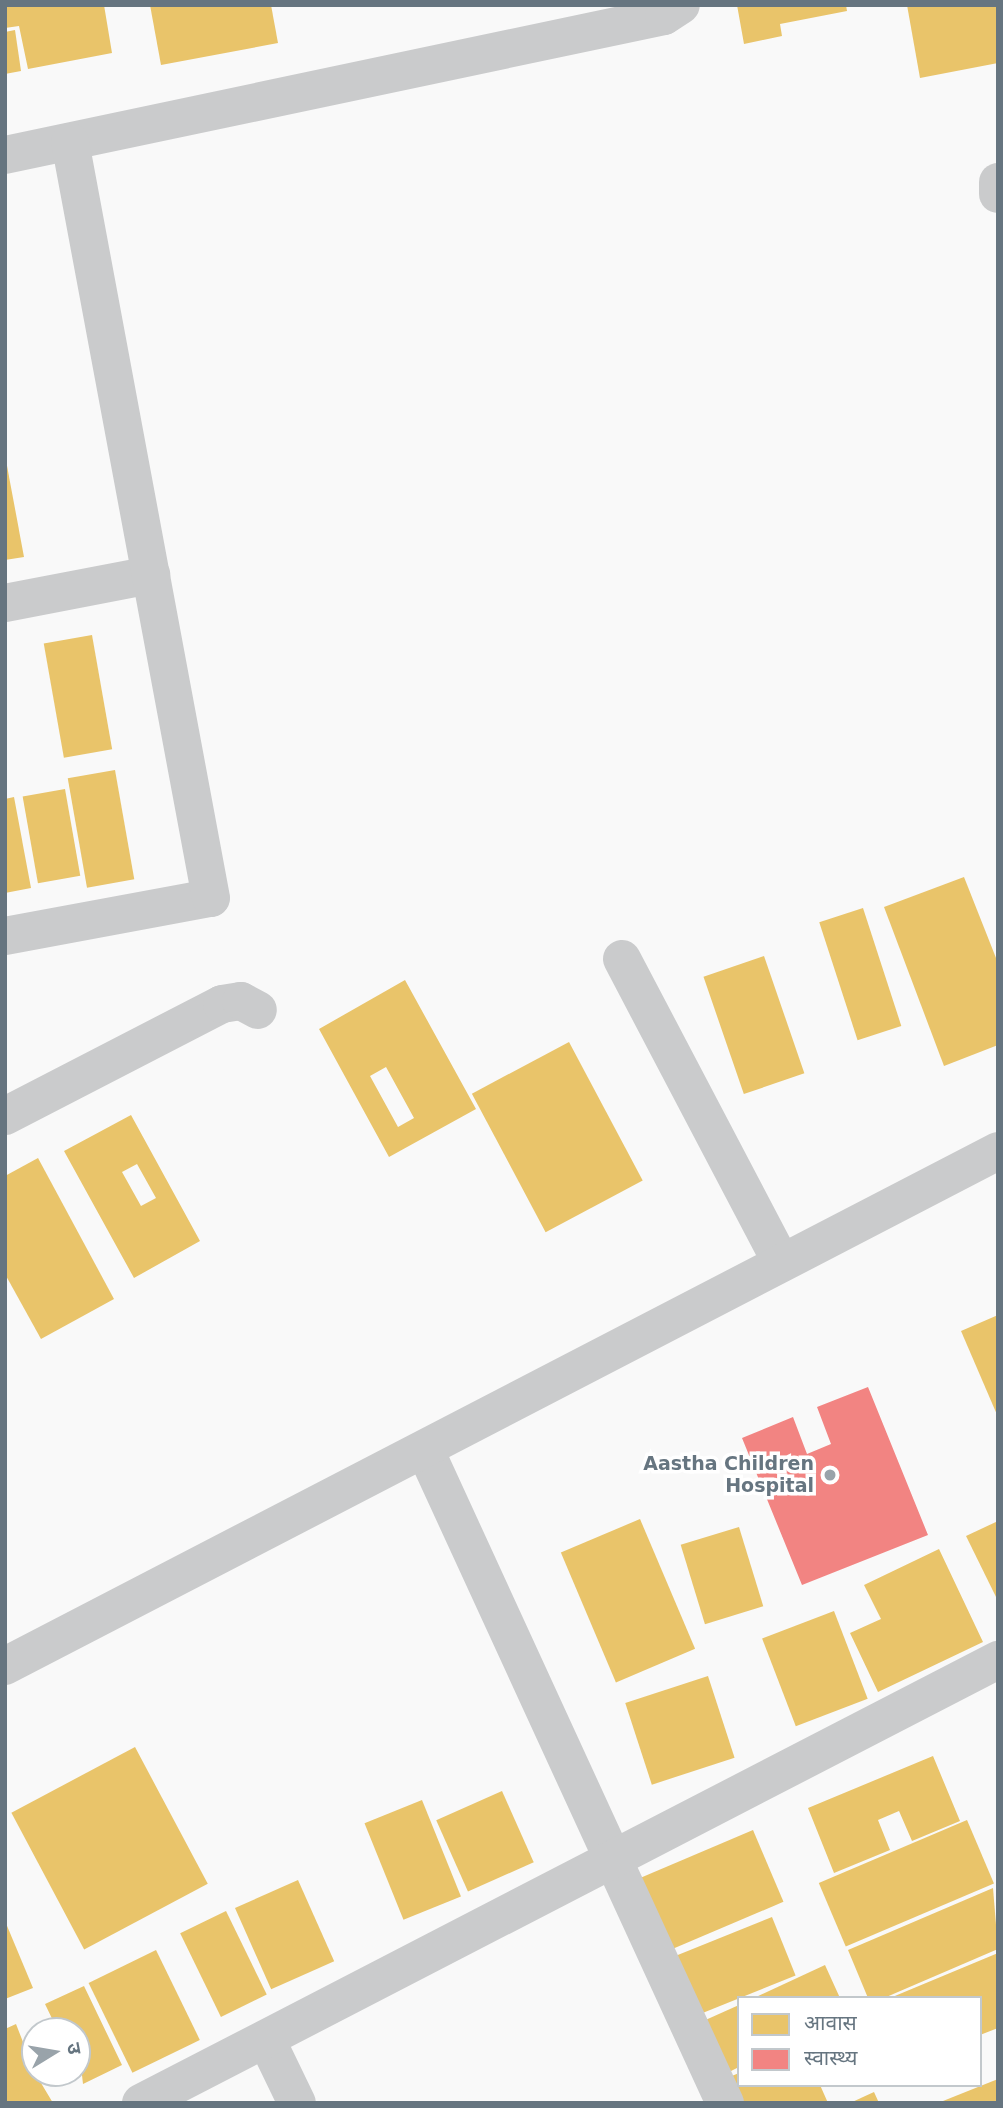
<!DOCTYPE html>
<meta charset="utf-8">
<style>
body{margin:0}
#map{position:relative;width:1003px;height:2108px;overflow:hidden;background:#f9f9f9;font-family:"DejaVu Sans","Noto Sans Devanagari",sans-serif}
div>[style]{position:absolute}
.homes>*{inset:0;background:#e9c46a;transform-origin:0 0}
.health>*{inset:0;background:#f28482}
.minor>*{height:38px;margin:-19px;padding:0 19px;transform-origin:19px;border-radius:19px;background:#cacbcc}
.tertiary>*{height:38px;margin:-19px;padding:0 19px;transform-origin:19px;border-radius:19px;background:#cacbcc}
.dots>*{width:19px;height:19px;translate:-50% -50%;box-sizing:border-box;border:4px solid #fff;border-radius:50%}
span{translate:-50% -50%;white-space:nowrap;text-align:center;line-height:1.15;-webkit-text-stroke:7px #fff;paint-order:stroke}
.poi-label{font-size:19px;color:#667580;font-weight:700}
.right{translate:-100% -50%;text-align:right}
.frame{position:absolute;inset:0;border:7px solid #667580;pointer-events:none}
.legend{position:absolute;left:737px;top:1996px;width:245px;height:91px;box-sizing:border-box;background:#fff;border:2px solid #c2c8cc;margin:0;padding:9px 12px;list-style:none;font-size:21px;color:#667580}
.legend li{display:flex;align-items:center;gap:14px;height:35px}
.legend b{width:35px;border:2px solid #c2c8cc}
.north{position:absolute;left:21px;top:2017px;width:70px;height:70px;box-sizing:border-box;background:#fff;border:2px solid #c2c8cc;border-radius:50%;rotate:79deg;font-size:19px;font-weight:700;line-height:28px;text-align:center;color:#667580}
.north::after{content:'';display:block;margin:auto;width:24px;height:32px;background:#99a3aa;clip-path:polygon(50% 0,100% 100%,50% 72%,0 100%)}
</style>
<div id="map">
<div class="homes">
<i style="clip-path:polygon(5px 5px,104px 5px,112px 53px,28px 69px,19px 26px,5px 28px)"></i>
<i style="clip-path:polygon(150px 5px,271px 5px,278px 43px,161px 65px)"></i>
<i style="clip-path:polygon(737px 5px,846px 5px,847px 11px,780px 24px,782px 36px,744px 44px)"></i>
<i style="clip-path:polygon(907px 5px,998px 5px,998px 63px,920px 78px)"></i>
<i style="clip-path:polygon(15px 30px,21px 71px,5px 74px,5px 32px)"></i>
<i style="clip-path:polygon(5px 455px,24px 557px,5px 560px)"></i>
<i style="left:92px;top:635px;width:116px;height:49px;rotate:80deg"></i>
<i style="left:115px;top:770px;width:111px;height:48px;rotate:80deg"></i>
<i style="left:65px;top:789px;width:88px;height:43px;rotate:80deg"></i>
<i style="clip-path:polygon(14px 797px,31px 888px,5px 893px,5px 799px)"></i>
<i style="clip-path:polygon(964px 877px,998px 963px,998px 1045px,944px 1066px,884px 907px)"></i>
<i style="left:863px;top:908px;width:124px;height:46px;rotate:72deg"></i>
<i style="left:764px;top:956px;width:124px;height:64px;rotate:71deg"></i>
<i style="clip-path:polygon(evenodd,405px 980px,476px 1109px,389px 1157px,319px 1029px,405px 980px,386px 1067px,414px 1118px,398px 1127px,370px 1076px,386px 1067px)"></i>
<i style="left:569px;top:1042px;width:157px;height:110px;rotate:62deg"></i>
<i style="clip-path:polygon(evenodd,131px 1115px,200px 1241px,134px 1278px,64px 1151px,131px 1115px,137px 1164px,156px 1198px,141px 1206px,122px 1172px,137px 1164px)"></i>
<i style="clip-path:polygon(38px 1158px,114px 1299px,41px 1339px,5px 1274px,5px 1176px)"></i>
<i style="clip-path:polygon(998px 1315px,998px 1417px,961px 1331px)"></i>
<i style="left:640px;top:1519px;width:141px;height:86px;rotate:67deg"></i>
<i style="clip-path:polygon(998px 1521px,998px 1601px,966px 1536px)"></i>
<i style="left:739px;top:1527px;width:83px;height:61px;rotate:73deg"></i>
<i style="clip-path:polygon(939px 1549px,983px 1642px,878px 1692px,850px 1633px,881px 1619px,864px 1585px)"></i>
<i style="left:834px;top:1611px;width:94px;height:77px;rotate:69deg"></i>
<i style="left:708px;top:1676px;width:86px;height:87px;rotate:72deg"></i>
<i style="left:135px;top:1747px;width:155px;height:140px;rotate:62deg"></i>
<i style="clip-path:polygon(933px 1756px,960px 1821px,912px 1841px,899px 1811px,878px 1820px,890px 1850px,834px 1873px,808px 1808px)"></i>
<i style="left:502px;top:1791px;width:78px;height:72px;rotate:66deg"></i>
<i style="left:422px;top:1800px;width:104px;height:62px;rotate:68deg"></i>
<i style="left:967px;top:1820px;width:69px;height:161px;rotate:67deg"></i>
<i style="left:753px;top:1830px;width:78px;height:122px;rotate:67deg"></i>
<i style="left:298px;top:1880px;width:89px;height:69px;rotate:66deg"></i>
<i style="clip-path:polygon(993px 1888px,998px 1949px,884px 1998px,868px 1998px,848px 1950px)"></i>
<i style="left:226px;top:1911px;width:93px;height:51px;rotate:64deg"></i>
<i style="left:772px;top:1917px;width:63px;height:109px;rotate:68deg"></i>
<i style="clip-path:polygon(5px 1921px,33px 1988px,5px 1999px)"></i>
<i style="left:156px;top:1950px;width:100px;height:75px;rotate:64deg"></i>
<i style="clip-path:polygon(998px 1953px,998px 2028px,980px 2035px,980px 1998px,890px 1998px)"></i>
<i style="clip-path:polygon(825px 1965px,840px 1998px,754px 1998px)"></i>
<i style="clip-path:polygon(84px 1986px,122px 2065px,83px 2084px,77px 2031px,58px 2031px,45px 2004px)"></i>
<i style="clip-path:polygon(739px 2005px,739px 2067px,725px 2074px,701px 2022px)"></i>
<i style="clip-path:polygon(16px 2024px,35px 2073px,53px 2103px,5px 2103px,5px 2029px)"></i>
<i style="clip-path:polygon(739px 2073px,739px 2085px,820px 2085px,828px 2103px,732px 2103px,722px 2080px)"></i>
<i style="clip-path:polygon(998px 2079px,998px 2103px,938px 2103px)"></i>
<i style="clip-path:polygon(874px 2092px,879px 2103px,850px 2103px)"></i>
</div>
<div class="health">
<i style="clip-path:polygon(868px 1387px,928px 1535px,802px 1585px,742px 1438px,793px 1417px,807px 1454px,831px 1444px,817px 1407px)"></i>
</div>
<div class="minor">
<i style="left:5px;top:155px;width:673px;rotate:-11.91deg"></i>
<i style="left:664px;top:16px;width:20px;rotate:-33deg"></i>
<i style="left:998px;top:182px;width:12px;rotate:90deg"></i>
<i style="left:5px;top:603px;width:149px;rotate:-10.9deg"></i>
<i style="left:5px;top:936px;width:209px;rotate:-10.5deg"></i>
<i style="left:211px;top:898px;width:769px;rotate:-100.56deg"></i>
<i style="left:622px;top:959px;width:342px;rotate:62.3deg"></i>
<i style="left:5px;top:1116px;width:244px;rotate:-27.3deg"></i>
<i style="left:222px;top:1004px;width:19px;rotate:-9deg"></i>
<i style="left:241px;top:1001px;width:19px;rotate:28deg"></i>
<i style="left:425px;top:1450px;width:719px;rotate:65.33deg"></i>
<i style="left:266px;top:2039px;width:71px;rotate:64.2deg"></i>
<i style="left:141px;top:2103px;width:965px;rotate:-27.34deg"></i>
</div>
<div class="tertiary">
<i style="left:5px;top:1666px;width:1119px;rotate:-27.41deg"></i>
</div>
<div class="dots">
<i style="left:830px;top:1475px;background:#99a3aa"></i>
</div>
<div class="poi-label">
<span class="right" style="left:814px;top:1475px">Aastha Children<br>Hospital</span>
</div>
<div class="frame"></div>
<ul class="legend">
<li><b style="height:19px;background:#e9c46a"></b>आवास</li>
<li><b style="height:19px;background:#f28482"></b>स्वास्थ्य</li>
</ul>
<div class="north">उ</div>
</div>
